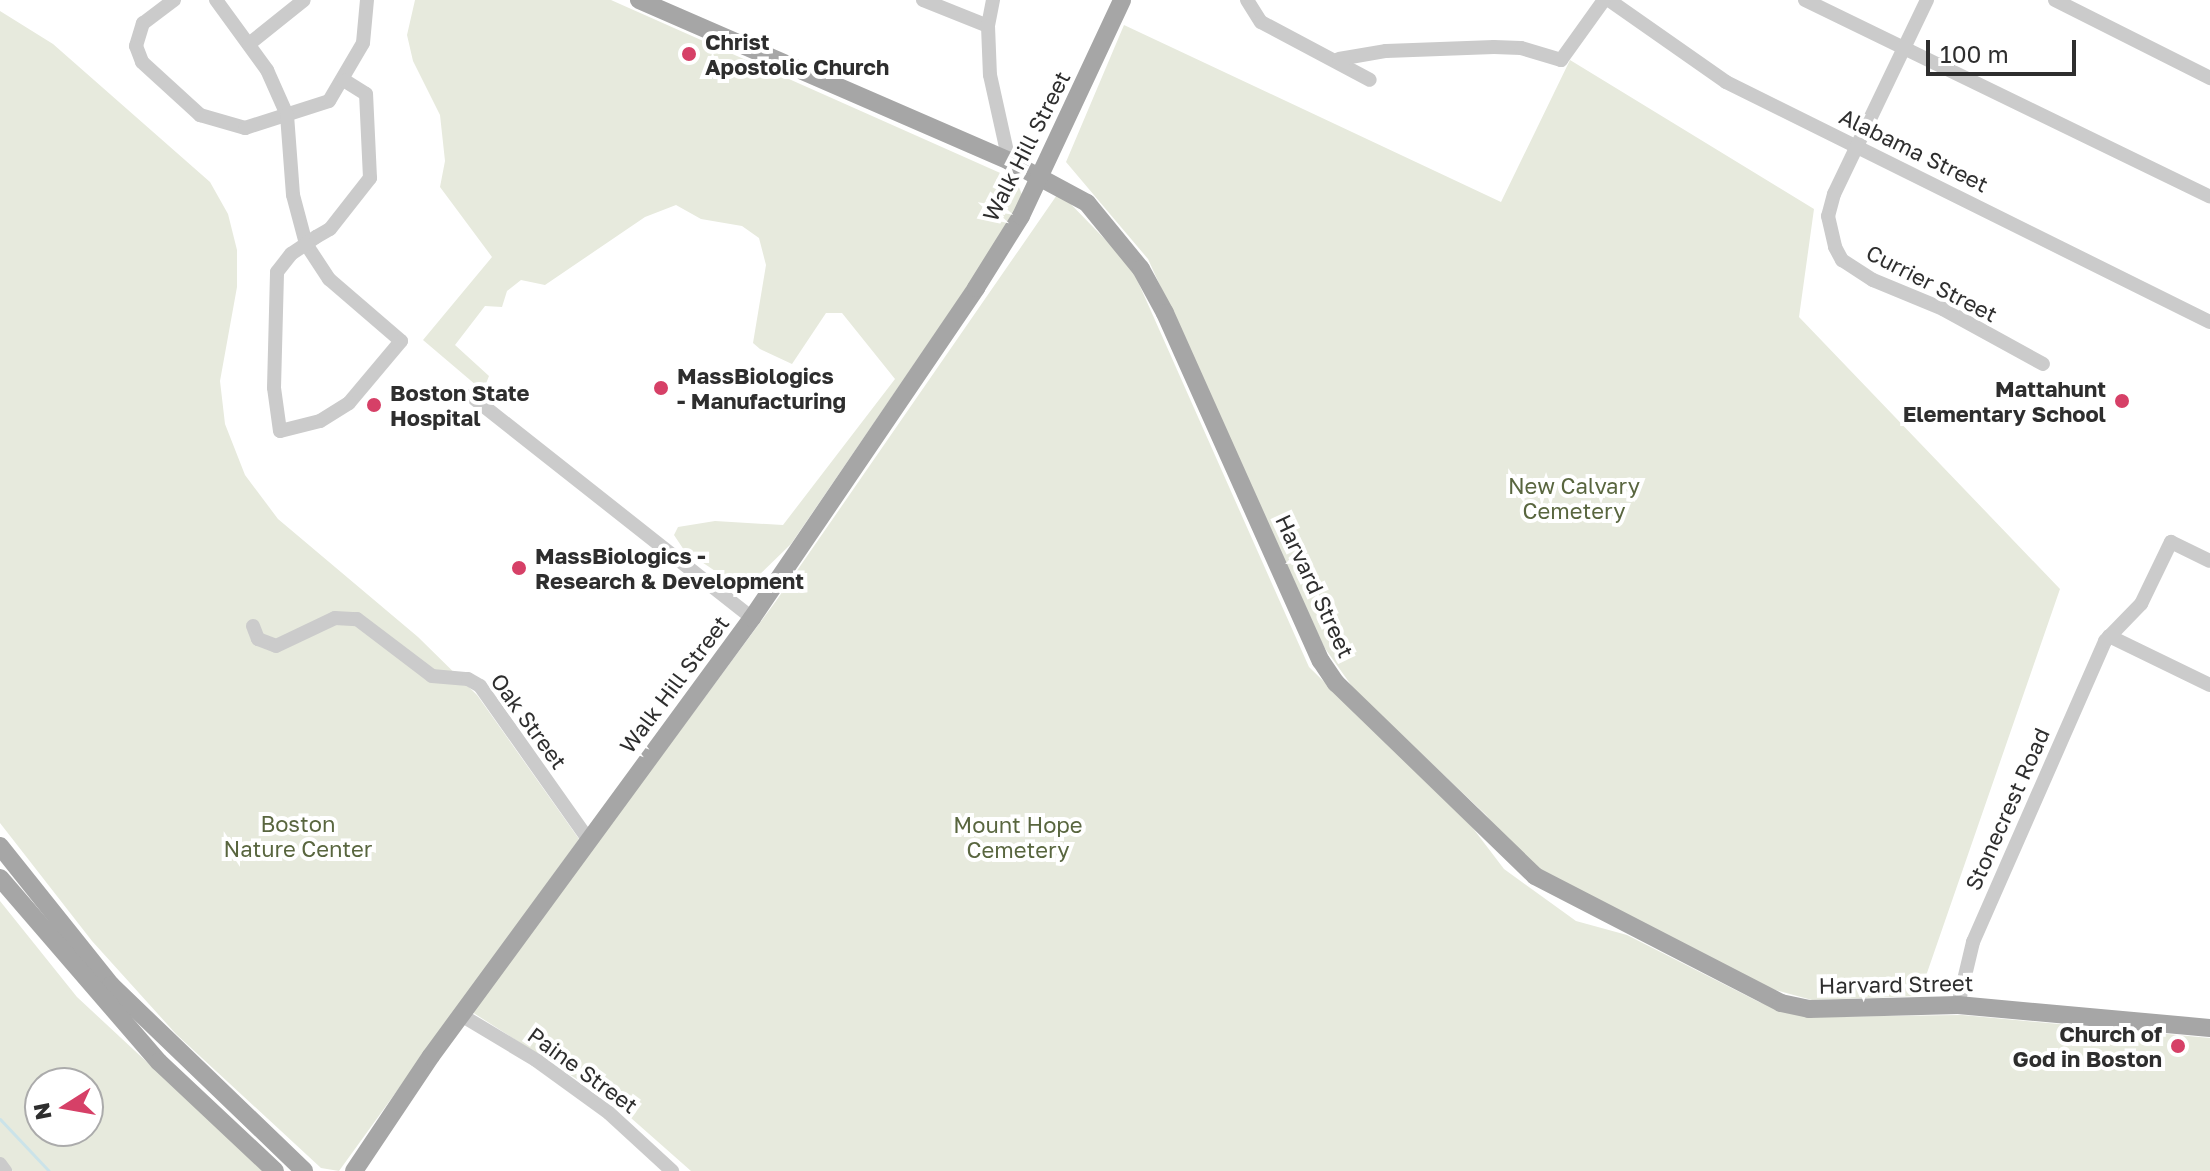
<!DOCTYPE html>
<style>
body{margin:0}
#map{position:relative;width:2210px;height:1171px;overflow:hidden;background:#fff;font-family:"Golos Text",sans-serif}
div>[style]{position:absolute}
.green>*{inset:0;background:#e7eadd}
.stream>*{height:3px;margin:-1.5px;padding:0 1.5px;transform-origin:1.5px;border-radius:1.5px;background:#cbe3e9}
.minor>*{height:14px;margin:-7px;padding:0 7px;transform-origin:7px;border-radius:7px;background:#cbcbcb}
.major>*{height:18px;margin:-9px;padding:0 9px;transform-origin:9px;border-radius:9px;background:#a6a6a6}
.dots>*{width:22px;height:22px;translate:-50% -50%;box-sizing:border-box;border:4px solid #fff;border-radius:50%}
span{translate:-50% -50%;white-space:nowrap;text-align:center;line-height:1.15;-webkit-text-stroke:8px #fff;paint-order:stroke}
.poi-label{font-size:22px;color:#2e2e2e;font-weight:700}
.left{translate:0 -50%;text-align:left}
.right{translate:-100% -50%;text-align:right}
.street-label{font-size:22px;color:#2e2e2e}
.park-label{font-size:22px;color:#59663f}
.north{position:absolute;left:24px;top:1067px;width:80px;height:80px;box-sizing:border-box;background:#fff;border:2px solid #ababab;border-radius:50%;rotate:259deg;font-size:22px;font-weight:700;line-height:32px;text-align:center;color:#2e2e2e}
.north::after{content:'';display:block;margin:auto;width:28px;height:36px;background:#d64067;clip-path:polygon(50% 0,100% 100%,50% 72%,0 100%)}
.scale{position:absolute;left:1926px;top:40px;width:150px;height:36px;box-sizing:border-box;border:4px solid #2e2e2e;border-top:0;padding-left:10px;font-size:24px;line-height:28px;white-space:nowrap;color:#2e2e2e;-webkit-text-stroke:6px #fff;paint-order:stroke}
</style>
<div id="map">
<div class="green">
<i style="clip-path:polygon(415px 0,611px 0,1016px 180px,1025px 202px,791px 544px,748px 586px,724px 577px,684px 550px,674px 535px,678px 527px,715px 521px,783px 525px,895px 379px,842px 313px,826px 313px,792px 364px,760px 349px,753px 343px,766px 265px,759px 238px,742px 226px,701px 219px,676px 205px,645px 217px,545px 285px,521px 280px,507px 291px,502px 307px,485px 306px,455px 345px,489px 376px,483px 391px,423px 340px,492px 257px,440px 187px,445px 161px,440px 115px,413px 61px,407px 35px)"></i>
<i style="clip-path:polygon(0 11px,53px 44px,210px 182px,228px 214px,237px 250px,237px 287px,220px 381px,225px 424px,245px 475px,278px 519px,418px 637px,477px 695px,579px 839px,339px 1171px,321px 1168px,176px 1034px,92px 941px,0 823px)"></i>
<i style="clip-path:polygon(1124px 25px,1501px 202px,1570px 60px,1814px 209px,1799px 317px,2060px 589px,1919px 996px,1812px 1000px,1764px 987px,1555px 878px,1518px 855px,1486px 815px,1356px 692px,1324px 647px,1148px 259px,1066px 162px)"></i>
<i style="clip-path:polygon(1059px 192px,1131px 266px,1309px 667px,1472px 827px,1504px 869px,1576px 921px,1627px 935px,1759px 1002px,1806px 1017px,1962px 1015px,2210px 1038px,2210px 1171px,691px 1171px,614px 1103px,472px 1012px,776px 601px)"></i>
<i style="clip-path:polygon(evenodd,0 901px,77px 997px,264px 1171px,13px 1171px,0 1159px,0 901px,40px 1083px,88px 1083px,88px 1131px,40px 1131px,40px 1083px)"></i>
</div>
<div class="stream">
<i style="left:0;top:1119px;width:71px;rotate:46.7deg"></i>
</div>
<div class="minor">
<i style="left:174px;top:0;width:39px;rotate:143deg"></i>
<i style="left:143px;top:23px;width:24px;rotate:107deg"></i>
<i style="left:136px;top:46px;width:17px;rotate:69deg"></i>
<i style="left:142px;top:62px;width:79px;rotate:42.4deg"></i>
<i style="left:200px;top:115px;width:47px;rotate:16.1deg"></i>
<i style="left:245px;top:128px;width:88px;rotate:-17.8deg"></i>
<i style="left:329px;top:101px;width:67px;rotate:-59.6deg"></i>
<i style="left:363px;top:43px;width:43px;rotate:-84.7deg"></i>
<i style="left:216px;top:0;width:87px;rotate:53.9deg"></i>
<i style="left:267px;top:70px;width:49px;rotate:66deg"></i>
<i style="left:287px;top:115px;width:80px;rotate:85.7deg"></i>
<i style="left:293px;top:195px;width:51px;rotate:75.1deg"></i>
<i style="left:306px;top:244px;width:42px;rotate:56.7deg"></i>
<i style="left:329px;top:279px;width:95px;rotate:40.7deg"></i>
<i style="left:401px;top:341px;width:81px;rotate:130deg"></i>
<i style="left:349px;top:403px;width:34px;rotate:148deg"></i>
<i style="left:320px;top:421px;width:41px;rotate:166deg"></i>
<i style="left:280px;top:431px;width:43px;rotate:-97.9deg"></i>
<i style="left:274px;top:388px;width:116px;rotate:-88.5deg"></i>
<i style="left:277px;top:272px;width:23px;rotate:-52deg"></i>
<i style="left:291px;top:254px;width:18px;rotate:-34deg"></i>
<i style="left:306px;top:244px;width:12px;rotate:-35deg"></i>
<i style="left:316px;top:237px;width:16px;rotate:-30deg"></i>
<i style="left:330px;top:229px;width:65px;rotate:-51.9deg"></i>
<i style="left:370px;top:178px;width:84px;rotate:-92.7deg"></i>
<i style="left:366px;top:94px;width:25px;rotate:-148deg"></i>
<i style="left:923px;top:0;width:70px;rotate:21.8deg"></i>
<i style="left:993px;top:0;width:26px;rotate:101deg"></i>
<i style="left:988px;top:26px;width:49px;rotate:87.7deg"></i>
<i style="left:990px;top:75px;width:88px;rotate:77.5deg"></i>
<i style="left:1247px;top:0;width:26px;rotate:58deg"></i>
<i style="left:1261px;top:22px;width:123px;rotate:28deg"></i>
<i style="left:1609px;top:0;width:143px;rotate:35deg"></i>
<i style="left:1726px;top:82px;width:540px;rotate:26.38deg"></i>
<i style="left:1805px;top:0;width:450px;rotate:25.9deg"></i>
<i style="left:1927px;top:0;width:215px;rotate:115.6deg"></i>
<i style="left:1834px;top:194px;width:23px;rotate:105deg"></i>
<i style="left:1828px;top:216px;width:32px;rotate:77deg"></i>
<i style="left:1835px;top:247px;width:15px;rotate:62deg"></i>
<i style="left:1842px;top:260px;width:37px;rotate:33deg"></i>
<i style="left:1873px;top:280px;width:76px;rotate:22.5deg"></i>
<i style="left:1943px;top:309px;width:114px;rotate:28.8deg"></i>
<i style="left:2055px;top:0;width:174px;rotate:26.7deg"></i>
<i style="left:249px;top:44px;width:70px;rotate:-38.7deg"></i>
<i style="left:1339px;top:59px;width:48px;rotate:-9.7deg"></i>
<i style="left:1386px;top:51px;width:108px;rotate:-2.1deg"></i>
<i style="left:1494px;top:47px;width:27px;rotate:2deg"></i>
<i style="left:1521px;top:48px;width:42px;rotate:16.7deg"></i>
<i style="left:1561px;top:60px;width:74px;rotate:-54.4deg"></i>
<i style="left:471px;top:396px;width:358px;rotate:38.3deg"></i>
<i style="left:253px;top:626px;width:14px;rotate:69deg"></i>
<i style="left:258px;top:639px;width:19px;rotate:21deg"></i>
<i style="left:276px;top:646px;width:65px;rotate:-25.4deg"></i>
<i style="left:335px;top:618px;width:22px;rotate:3deg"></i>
<i style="left:357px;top:619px;width:94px;rotate:37.2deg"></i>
<i style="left:432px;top:676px;width:36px;rotate:5deg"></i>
<i style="left:468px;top:679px;width:14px;rotate:30deg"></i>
<i style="left:480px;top:686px;width:187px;rotate:54.8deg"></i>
<i style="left:2109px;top:636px;width:112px;rotate:25.9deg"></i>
<i style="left:1958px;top:1005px;width:65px;rotate:-76.6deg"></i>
<i style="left:1973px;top:942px;width:329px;rotate:-66.3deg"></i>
<i style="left:2105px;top:641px;width:52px;rotate:-45.8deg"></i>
<i style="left:2141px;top:604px;width:69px;rotate:-64.2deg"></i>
<i style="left:2171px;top:542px;width:43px;rotate:26deg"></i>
<i style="left:461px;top:1015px;width:87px;rotate:31deg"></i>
<i style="left:536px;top:1060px;width:90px;rotate:36deg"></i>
<i style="left:609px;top:1113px;width:86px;rotate:42.6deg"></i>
<i style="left:0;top:1164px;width:9px;rotate:54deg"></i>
</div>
<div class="major">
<i style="left:639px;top:0;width:404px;rotate:23.5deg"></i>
<i style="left:1009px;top:161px;width:89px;rotate:28.3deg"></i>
<i style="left:1087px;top:203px;width:85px;rotate:50.7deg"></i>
<i style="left:1141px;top:269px;width:50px;rotate:61.4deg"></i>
<i style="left:1165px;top:313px;width:381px;rotate:65.9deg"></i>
<i style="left:1321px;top:661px;width:27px;rotate:56deg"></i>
<i style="left:1336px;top:683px;width:277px;rotate:44.1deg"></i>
<i style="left:1535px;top:876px;width:277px;rotate:27.3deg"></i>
<i style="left:1781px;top:1003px;width:29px;rotate:12deg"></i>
<i style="left:1809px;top:1009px;width:149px;rotate:-1.5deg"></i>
<i style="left:1958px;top:1005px;width:253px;rotate:5.2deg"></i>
<i style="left:0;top:846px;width:178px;rotate:51.4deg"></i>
<i style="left:111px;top:985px;width:268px;rotate:43.9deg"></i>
<i style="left:0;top:878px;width:243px;rotate:49.2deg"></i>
<i style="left:159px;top:1062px;width:159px;rotate:43.2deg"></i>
<i style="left:354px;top:1171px;width:138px;rotate:-56.2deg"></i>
<i style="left:431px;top:1056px;width:543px;rotate:-53.76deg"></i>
<i style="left:752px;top:618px;width:399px;rotate:-55.8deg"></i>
<i style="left:976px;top:288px;width:85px;rotate:-58deg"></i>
<i style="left:1021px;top:216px;width:238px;rotate:-64.9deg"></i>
</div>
<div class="dots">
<i style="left:689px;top:54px;background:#d64067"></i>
<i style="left:661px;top:388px;background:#d64067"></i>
<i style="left:2122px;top:401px;background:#d64067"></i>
<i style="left:374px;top:405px;background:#d64067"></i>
<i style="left:519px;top:568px;background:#d64067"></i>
<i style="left:2178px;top:1046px;background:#d64067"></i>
</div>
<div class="poi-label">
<span class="left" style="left:705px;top:54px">Christ<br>Apostolic Church</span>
<span class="left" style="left:677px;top:388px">MassBiologics<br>- Manufacturing</span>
<span class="right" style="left:2106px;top:401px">Mattahunt<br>Elementary School</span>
<span class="left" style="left:390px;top:405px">Boston State<br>Hospital</span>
<span class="left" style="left:535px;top:568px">MassBiologics -<br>Research &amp; Development</span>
<span class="right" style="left:2162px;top:1046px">Church of<br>God in Boston</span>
</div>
<div class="street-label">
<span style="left:1026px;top:146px;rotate:-63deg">Walk Hill Street</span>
<span style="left:1914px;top:150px;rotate:26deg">Alabama Street</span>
<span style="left:1932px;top:283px;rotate:27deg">Currier Street</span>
<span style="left:1315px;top:586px;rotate:65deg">Harvard Street</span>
<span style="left:674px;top:684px;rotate:-53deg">Walk Hill Street</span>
<span style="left:529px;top:721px;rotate:54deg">Oak Street</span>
<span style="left:2007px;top:809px;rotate:-66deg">Stonecrest Road</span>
<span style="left:1896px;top:984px;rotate:-1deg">Harvard Street</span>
<span style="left:583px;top:1070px;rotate:36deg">Paine Street</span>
</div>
<div class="park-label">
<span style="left:1574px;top:498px">New Calvary<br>Cemetery</span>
<span style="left:298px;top:836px">Boston<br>Nature Center</span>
<span style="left:1018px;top:837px">Mount Hope<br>Cemetery</span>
</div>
<div class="north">N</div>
<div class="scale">100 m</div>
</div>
